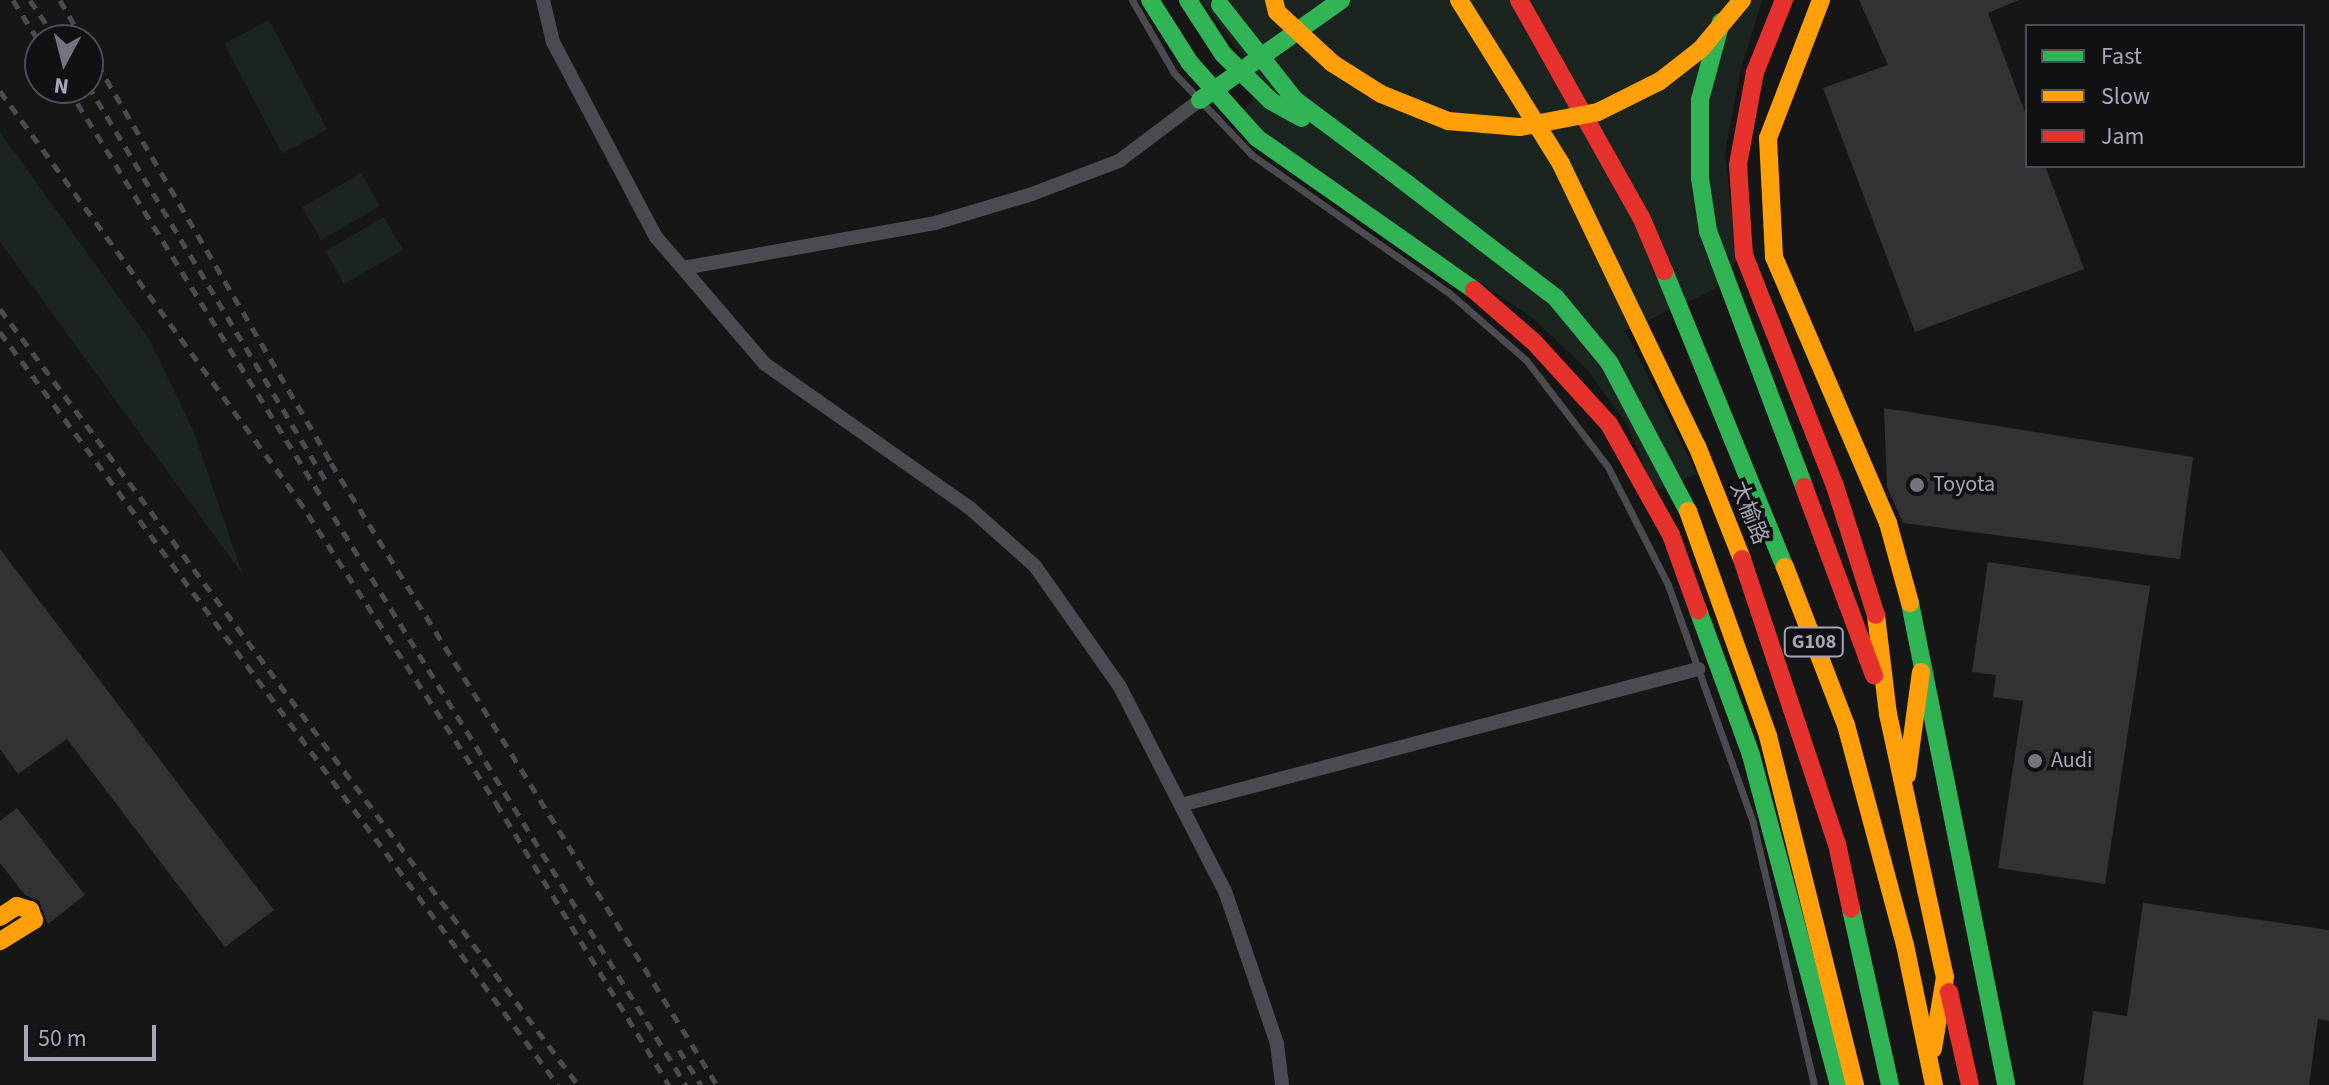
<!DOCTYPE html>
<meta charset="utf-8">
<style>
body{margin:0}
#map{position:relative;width:2329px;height:1085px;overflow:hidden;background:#161616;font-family:"Source Sans 3","Noto Sans SC",sans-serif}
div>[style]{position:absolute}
.green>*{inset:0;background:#1c2420;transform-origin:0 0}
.building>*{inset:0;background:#323234}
.lane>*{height:7px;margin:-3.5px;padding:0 3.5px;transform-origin:3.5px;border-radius:3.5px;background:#4b4a4f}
.street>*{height:14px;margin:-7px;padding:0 7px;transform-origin:7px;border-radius:7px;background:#4b4a4f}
.fast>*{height:18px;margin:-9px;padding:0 9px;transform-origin:9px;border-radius:9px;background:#30b455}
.slow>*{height:18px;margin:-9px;padding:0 9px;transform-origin:9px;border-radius:9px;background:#ff9f0a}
.jam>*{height:18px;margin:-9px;padding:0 9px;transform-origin:9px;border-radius:9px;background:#e5322d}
.rail>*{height:5px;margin-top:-2.5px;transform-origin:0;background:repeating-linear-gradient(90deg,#4b4a4f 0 10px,transparent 0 18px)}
.fast-bridge>*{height:18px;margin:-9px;padding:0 9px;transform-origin:9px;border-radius:9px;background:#30b455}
.slow-bridge>*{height:18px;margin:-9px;padding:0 9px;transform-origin:9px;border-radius:9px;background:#ff9f0a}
.dots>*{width:22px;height:22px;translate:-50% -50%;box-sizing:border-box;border:4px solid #111012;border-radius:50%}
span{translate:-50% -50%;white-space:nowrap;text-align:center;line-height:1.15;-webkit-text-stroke:7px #111012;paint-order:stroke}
.shield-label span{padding:2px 6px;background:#111012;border:2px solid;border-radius:6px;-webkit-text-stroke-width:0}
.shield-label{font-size:20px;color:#a7a6b8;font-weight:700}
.poi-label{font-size:22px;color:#a7a6b8}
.left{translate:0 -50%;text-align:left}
.street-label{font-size:22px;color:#a7a6b8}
.legend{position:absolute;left:2025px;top:24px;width:280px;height:144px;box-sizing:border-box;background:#111012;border:2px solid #4d4c54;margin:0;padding:10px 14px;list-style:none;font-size:24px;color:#a7a6b8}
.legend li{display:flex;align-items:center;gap:16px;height:40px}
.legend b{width:40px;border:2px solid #4d4c54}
.north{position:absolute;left:24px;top:24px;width:80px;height:80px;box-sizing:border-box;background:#111012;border:2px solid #4d4c54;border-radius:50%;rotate:187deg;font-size:22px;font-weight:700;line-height:32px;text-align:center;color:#a7a6b8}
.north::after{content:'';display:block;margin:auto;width:28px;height:36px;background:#74747f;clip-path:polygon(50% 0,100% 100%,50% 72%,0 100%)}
.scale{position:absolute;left:24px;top:1025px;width:132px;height:36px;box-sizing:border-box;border:4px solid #a7a6b8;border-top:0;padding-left:10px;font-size:24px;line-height:28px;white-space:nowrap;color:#a7a6b8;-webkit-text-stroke:6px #111012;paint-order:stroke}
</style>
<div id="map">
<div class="green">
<i style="clip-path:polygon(1201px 0,1762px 0,1740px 73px,1725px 153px,1737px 261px,1713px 290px,1625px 331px,1697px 474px,1655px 490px,1627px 424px,1588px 371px,1534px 319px,1263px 135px,1242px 112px,1265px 87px)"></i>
<i style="left:269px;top:20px;width:124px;height:51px;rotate:62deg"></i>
<i style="clip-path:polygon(0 132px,149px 339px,192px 428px,243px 575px,0 242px)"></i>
<i style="left:361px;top:173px;width:38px;height:68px;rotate:60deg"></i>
<i style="left:384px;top:217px;width:38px;height:68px;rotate:60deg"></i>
</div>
<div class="building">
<i style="clip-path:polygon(1859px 0,2019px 0,1988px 13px,2027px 118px,2027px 166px,2045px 166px,2084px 269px,1915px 332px,1823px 88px,1888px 65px)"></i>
<i style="clip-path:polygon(1884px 408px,2193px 457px,2180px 559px,1903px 523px,1887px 487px)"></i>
<i style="clip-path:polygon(0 549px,274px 910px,225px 947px,67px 739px,18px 774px,0 749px)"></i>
<i style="clip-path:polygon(1988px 562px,2150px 586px,2105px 884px,1998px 868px,2023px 701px,1993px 697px,1996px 675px,1972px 672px)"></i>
<i style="clip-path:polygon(17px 808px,85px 895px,48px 924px,39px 901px,25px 895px,0 863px,0 821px)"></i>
<i style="clip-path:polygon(2143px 903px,2329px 930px,2329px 1021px,2318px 1019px,2309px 1085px,2083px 1085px,2093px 1011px,2127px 1016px)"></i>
</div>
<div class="lane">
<i style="left:1132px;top:0;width:84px;rotate:60.1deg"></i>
<i style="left:1174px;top:73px;width:113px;rotate:46.4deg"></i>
<i style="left:1252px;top:155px;width:239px;rotate:35deg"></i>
<i style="left:1448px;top:292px;width:103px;rotate:41.1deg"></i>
<i style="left:1526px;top:360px;width:135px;rotate:52.5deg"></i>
<i style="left:1608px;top:467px;width:132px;rotate:63deg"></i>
<i style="left:1668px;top:585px;width:253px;rotate:70.3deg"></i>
<i style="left:1753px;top:823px;width:269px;rotate:76.9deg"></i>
</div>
<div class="street">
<i style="left:543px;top:0;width:43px;rotate:76.6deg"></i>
<i style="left:553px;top:42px;width:221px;rotate:62.2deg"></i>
<i style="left:656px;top:237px;width:167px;rotate:49.4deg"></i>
<i style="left:765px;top:364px;width:252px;rotate:35.1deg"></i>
<i style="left:971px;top:509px;width:86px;rotate:41.7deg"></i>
<i style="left:1035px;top:566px;width:148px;rotate:54.9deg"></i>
<i style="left:1120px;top:687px;width:229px;rotate:62.8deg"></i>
<i style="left:1225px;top:891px;width:162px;rotate:71.2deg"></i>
<i style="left:1277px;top:1044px;width:41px;rotate:83deg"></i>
<i style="left:683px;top:268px;width:256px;rotate:-10.1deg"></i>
<i style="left:935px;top:223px;width:101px;rotate:-16.6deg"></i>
<i style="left:1032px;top:194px;width:93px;rotate:-20.8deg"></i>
<i style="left:1119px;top:161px;width:101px;rotate:-37deg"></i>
<i style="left:1181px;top:805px;width:535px;rotate:-14.74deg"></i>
</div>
<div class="fast">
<i style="left:1150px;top:0;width:75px;rotate:57.6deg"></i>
<i style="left:1190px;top:63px;width:101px;rotate:48.2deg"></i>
<i style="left:1257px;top:138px;width:265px;rotate:35deg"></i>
<i style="left:1721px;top:22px;width:81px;rotate:105.1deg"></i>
<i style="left:1700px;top:100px;width:78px;rotate:90deg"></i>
<i style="left:1700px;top:178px;width:54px;rotate:81.4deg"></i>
<i style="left:1708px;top:231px;width:273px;rotate:69.4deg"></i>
<i style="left:1200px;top:100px;width:173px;rotate:-35.3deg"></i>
<i style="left:1401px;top:179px;width:195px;rotate:37.5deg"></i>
<i style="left:1556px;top:298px;width:83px;rotate:50.4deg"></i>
<i style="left:1609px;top:362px;width:169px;rotate:62.1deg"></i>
<i style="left:1664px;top:271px;width:320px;rotate:67.8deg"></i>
<i style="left:1910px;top:603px;width:491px;rotate:78.7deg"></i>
<i style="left:1698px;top:610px;width:154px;rotate:69.9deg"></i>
<i style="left:1751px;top:755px;width:342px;rotate:75.1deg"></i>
<i style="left:1851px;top:909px;width:180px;rotate:77.5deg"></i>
</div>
<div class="slow">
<i style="left:1459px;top:0;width:193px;rotate:58.1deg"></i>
<i style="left:1561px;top:164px;width:313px;rotate:64.3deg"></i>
<i style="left:1697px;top:446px;width:122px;rotate:68.3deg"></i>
<i style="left:1821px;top:0;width:148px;rotate:111deg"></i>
<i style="left:1768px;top:138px;width:119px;rotate:87.1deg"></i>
<i style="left:1774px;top:257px;width:289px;rotate:66.8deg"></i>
<i style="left:1888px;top:523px;width:83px;rotate:74.6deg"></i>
<i style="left:1688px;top:511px;width:239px;rotate:70.4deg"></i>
<i style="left:1768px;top:736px;width:360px;rotate:76deg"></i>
<i style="left:1785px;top:567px;width:169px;rotate:68.9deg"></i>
<i style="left:1846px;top:725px;width:228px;rotate:75deg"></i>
<i style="left:1905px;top:945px;width:143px;rotate:78.3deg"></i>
<i style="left:1876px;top:615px;width:100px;rotate:83.1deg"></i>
<i style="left:1888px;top:714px;width:269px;rotate:77.8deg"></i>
<i style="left:1945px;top:977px;width:73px;rotate:99.5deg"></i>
<i style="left:1907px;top:775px;width:104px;rotate:-82.3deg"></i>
<i style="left:0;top:917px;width:20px;rotate:-33deg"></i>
<i style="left:17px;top:906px;width:14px;rotate:17deg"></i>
<i style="left:30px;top:910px;width:11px;rotate:68deg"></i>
<i style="left:34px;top:920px;width:40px;rotate:148deg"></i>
</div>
<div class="jam">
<i style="left:1519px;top:0;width:249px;rotate:60.7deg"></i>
<i style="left:1641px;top:217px;width:59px;rotate:66.9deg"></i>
<i style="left:1784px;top:0;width:78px;rotate:111.9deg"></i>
<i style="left:1755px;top:72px;width:95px;rotate:100.4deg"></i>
<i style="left:1738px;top:165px;width:90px;rotate:86.2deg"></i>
<i style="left:1744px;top:255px;width:248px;rotate:68.5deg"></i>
<i style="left:1835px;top:486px;width:135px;rotate:72.4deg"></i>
<i style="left:1474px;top:290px;width:79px;rotate:40.9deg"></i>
<i style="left:1534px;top:342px;width:111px;rotate:47.6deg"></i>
<i style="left:1609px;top:424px;width:127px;rotate:60.8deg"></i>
<i style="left:1671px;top:535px;width:80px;rotate:70.2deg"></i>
<i style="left:1804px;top:487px;width:201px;rotate:69.6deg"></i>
<i style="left:1742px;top:559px;width:300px;rotate:71.6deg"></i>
<i style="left:1837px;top:844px;width:66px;rotate:77.8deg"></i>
<i style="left:1949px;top:992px;width:95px;rotate:77.3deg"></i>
</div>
<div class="rail">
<i style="left:13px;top:0;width:51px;rotate:57.9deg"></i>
<i style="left:30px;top:0;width:48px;rotate:56deg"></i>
<i style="left:60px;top:0;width:46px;rotate:60.1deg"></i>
<i style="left:88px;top:48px;width:481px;rotate:59.6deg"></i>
<i style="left:331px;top:463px;width:732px;rotate:58.18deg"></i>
<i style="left:88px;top:85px;width:463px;rotate:59deg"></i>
<i style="left:68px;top:88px;width:1173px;rotate:58.21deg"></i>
<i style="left:0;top:91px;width:505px;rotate:53.86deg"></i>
<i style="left:298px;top:499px;width:363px;rotate:56.9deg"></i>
<i style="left:496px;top:803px;width:331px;rotate:58.5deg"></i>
<i style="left:0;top:309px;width:968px;rotate:53.32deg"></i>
<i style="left:0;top:332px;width:937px;rotate:53.46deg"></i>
<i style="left:679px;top:1050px;width:41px;rotate:57.8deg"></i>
</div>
<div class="fast-bridge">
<i style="left:1188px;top:0;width:64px;rotate:57.1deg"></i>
<i style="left:1223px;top:54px;width:67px;rotate:44.4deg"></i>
<i style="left:1271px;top:101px;width:35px;rotate:29deg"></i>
<i style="left:1220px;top:5px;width:121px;rotate:51.7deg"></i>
<i style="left:1295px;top:100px;width:132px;rotate:36.7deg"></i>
</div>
<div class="slow-bridge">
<i style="left:1274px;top:0;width:12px;rotate:76deg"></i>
<i style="left:1277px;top:12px;width:75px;rotate:42.8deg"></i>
<i style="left:1332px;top:63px;width:58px;rotate:32.3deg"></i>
<i style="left:1381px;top:94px;width:72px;rotate:21.9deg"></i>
<i style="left:1448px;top:121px;width:72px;rotate:4.8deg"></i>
<i style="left:1520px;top:127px;width:79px;rotate:-10.9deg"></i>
<i style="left:1598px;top:112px;width:69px;rotate:-26.6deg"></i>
<i style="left:1660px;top:81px;width:52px;rotate:-38deg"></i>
<i style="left:1701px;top:49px;width:64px;rotate:-50.1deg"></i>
</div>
<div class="dots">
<i style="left:1917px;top:485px;background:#74747f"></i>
<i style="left:2035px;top:761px;background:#74747f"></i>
</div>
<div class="shield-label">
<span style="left:1814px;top:642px">G108</span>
</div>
<div class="poi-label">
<span class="left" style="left:1933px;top:485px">Toyota</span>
<span class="left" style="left:2051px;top:761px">Audi</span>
</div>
<div class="street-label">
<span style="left:1749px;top:513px;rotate:68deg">太榆路</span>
</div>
<ul class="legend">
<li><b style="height:10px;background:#30b455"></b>Fast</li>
<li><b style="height:10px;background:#ff9f0a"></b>Slow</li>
<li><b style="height:10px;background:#e5322d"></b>Jam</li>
</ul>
<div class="north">N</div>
<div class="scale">50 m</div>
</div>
